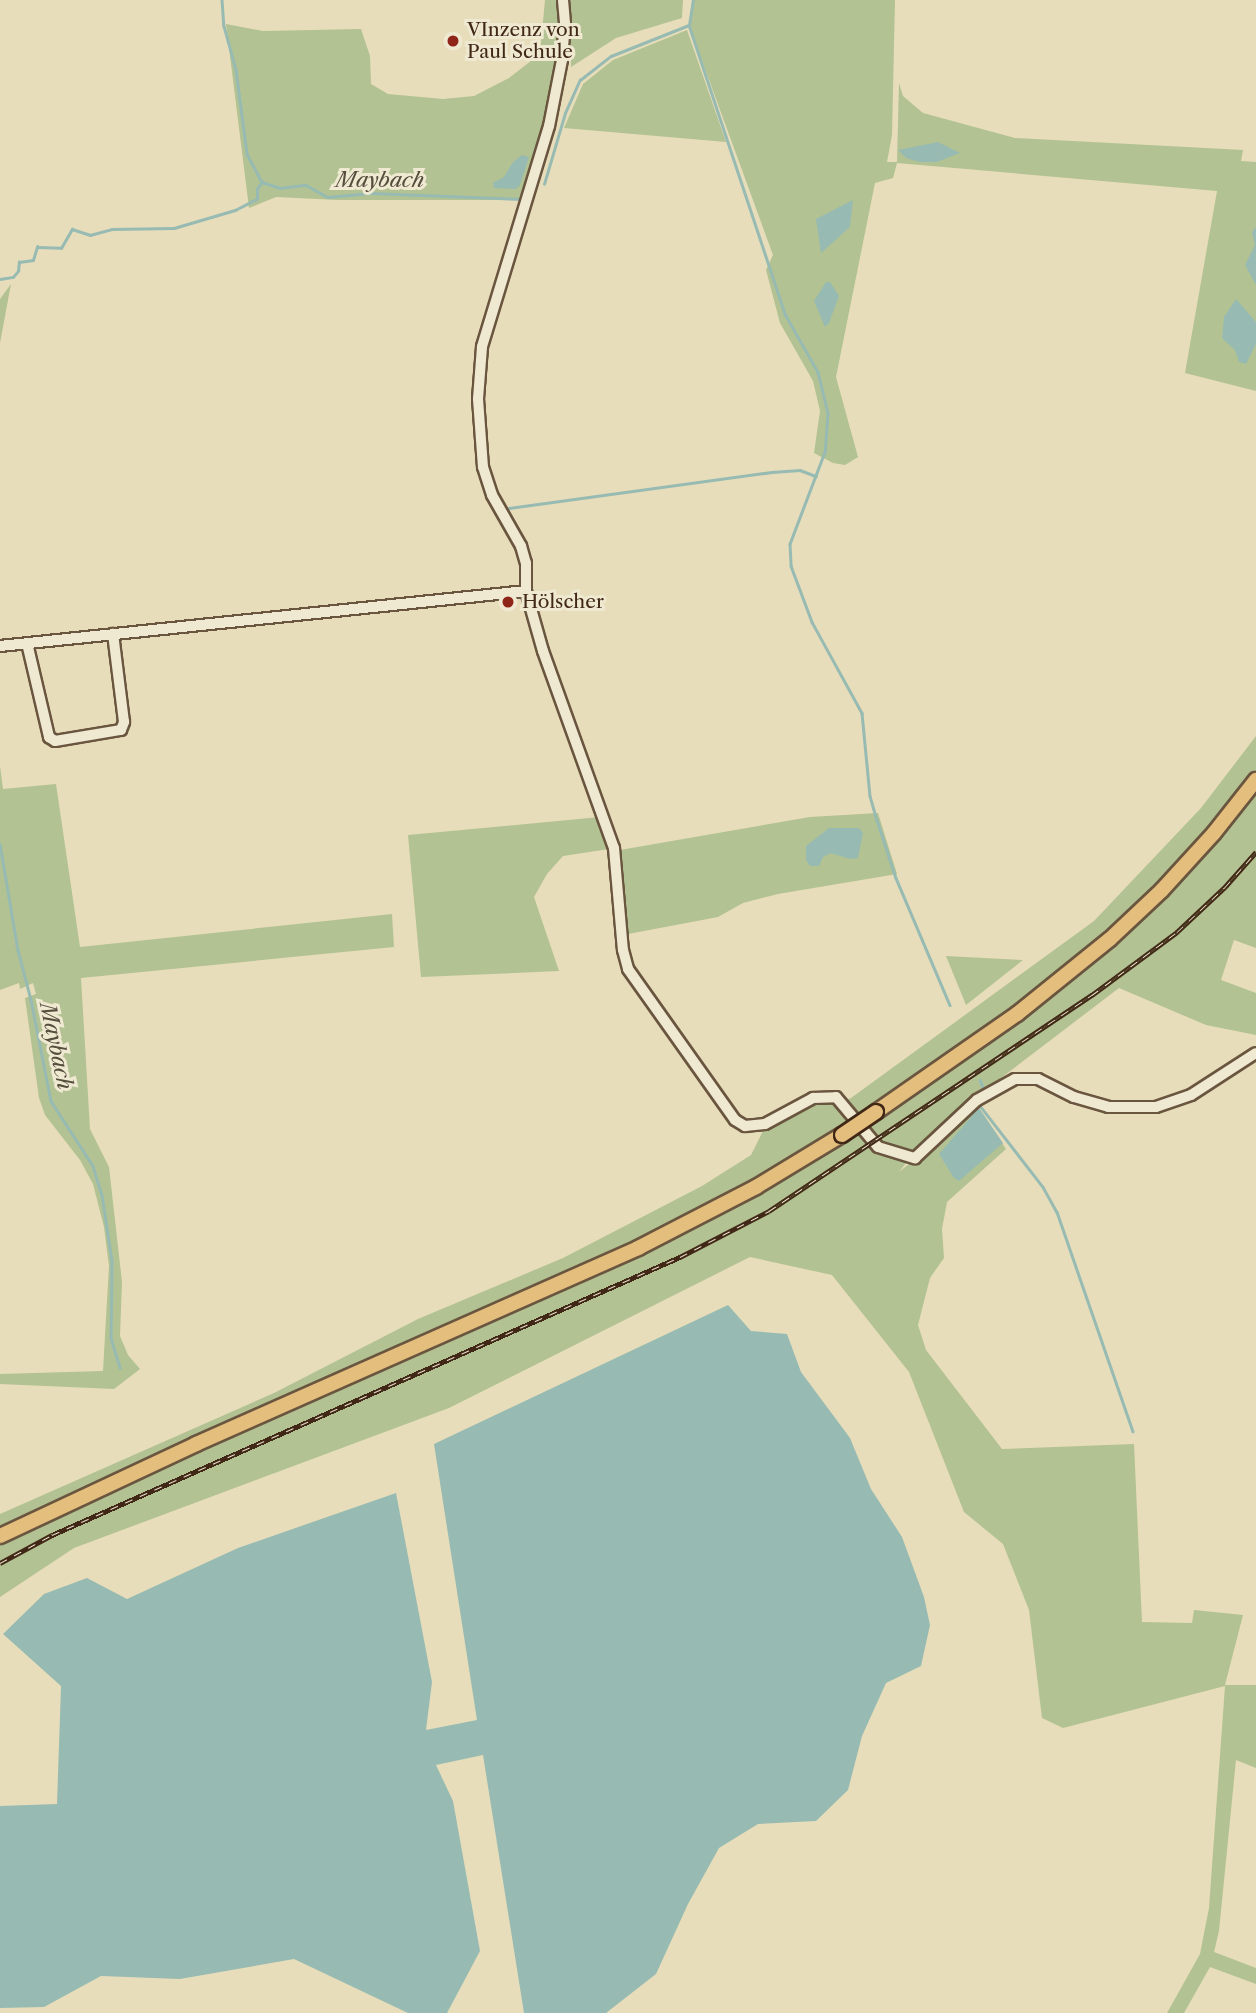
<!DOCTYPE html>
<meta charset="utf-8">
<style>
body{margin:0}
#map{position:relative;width:1256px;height:2013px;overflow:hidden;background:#e7ddba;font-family:"Libre Caslon Text",serif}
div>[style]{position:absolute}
.green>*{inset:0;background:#b2c292}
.water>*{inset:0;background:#97bbb2}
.stream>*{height:2.5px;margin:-1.25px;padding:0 1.25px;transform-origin:1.25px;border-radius:1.25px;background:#97bbb2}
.roads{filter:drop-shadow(2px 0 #6a553f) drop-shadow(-2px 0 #6a553f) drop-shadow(0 2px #6a553f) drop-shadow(0 -2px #6a553f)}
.minor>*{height:10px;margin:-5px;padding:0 5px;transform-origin:5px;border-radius:5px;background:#efe9d2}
.major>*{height:14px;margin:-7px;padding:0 7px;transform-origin:7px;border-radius:7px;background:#e4be7d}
.rail>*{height:5px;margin-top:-2.5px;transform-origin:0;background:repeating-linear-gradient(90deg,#efe9d2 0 8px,#412816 0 16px);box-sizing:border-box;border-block:2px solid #412816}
.bridges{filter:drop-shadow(2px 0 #412816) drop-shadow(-2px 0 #412816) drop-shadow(0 2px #412816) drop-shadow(0 -2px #412816)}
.major-bridge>*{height:14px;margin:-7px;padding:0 7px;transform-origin:7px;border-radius:7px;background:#e4be7d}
.dots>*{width:19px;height:19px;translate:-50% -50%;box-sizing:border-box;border:4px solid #efe9d2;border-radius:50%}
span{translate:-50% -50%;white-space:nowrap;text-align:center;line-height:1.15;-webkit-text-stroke:6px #efe9d2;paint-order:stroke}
.poi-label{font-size:19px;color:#412816}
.left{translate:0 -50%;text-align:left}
.water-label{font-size:21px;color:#564d3d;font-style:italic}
</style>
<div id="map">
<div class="green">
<i style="clip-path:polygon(545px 0,560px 0,558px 58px,539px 144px,521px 200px,338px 200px,276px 197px,249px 208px,226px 24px,263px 31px,361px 29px,370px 56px,371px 84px,388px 94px,443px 99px,474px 96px,509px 78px,540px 54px)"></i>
<i style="clip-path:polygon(569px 0,683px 0,682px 18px,616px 38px,571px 67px)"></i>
<i style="clip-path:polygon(692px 0,895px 0,892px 135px,887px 162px,897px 162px,899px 83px,903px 96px,923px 113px,1015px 138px,1243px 150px,1241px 161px,1256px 162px,1256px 391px,1185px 373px,1217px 191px,897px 163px,893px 178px,875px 183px,836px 377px,858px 457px,845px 465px,833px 463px,814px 453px,820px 411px,813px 381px,780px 323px,766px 270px,773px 255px,689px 25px)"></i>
<i style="clip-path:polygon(687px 30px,726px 142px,564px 128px,583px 84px,613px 60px)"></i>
<i style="clip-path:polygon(11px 284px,0 343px,0 299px)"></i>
<i style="clip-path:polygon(1256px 736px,1256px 948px,1234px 940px,1221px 980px,1256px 993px,1256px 1035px,1206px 1025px,1119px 988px,946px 1120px,917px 1149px,899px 1172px,979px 1108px,1006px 1149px,947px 1202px,942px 1229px,944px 1258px,930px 1278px,918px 1325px,926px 1350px,1002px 1449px,1134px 1444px,1142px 1622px,1192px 1623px,1194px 1610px,1243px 1615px,1225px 1685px,1256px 1685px,1256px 1768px,1236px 1760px,1219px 1931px,1214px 1952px,1256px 1968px,1256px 1984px,1210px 1967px,1184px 2013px,1167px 2013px,1200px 1954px,1209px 1908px,1225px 1686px,1063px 1728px,1042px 1718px,1029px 1610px,1003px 1544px,964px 1512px,909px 1372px,832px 1275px,750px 1257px,449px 1408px,74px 1548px,0 1597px,0 1514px,274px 1393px,418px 1319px,563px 1258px,702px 1186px,751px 1155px,763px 1131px,813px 1104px,836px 1104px,851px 1098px,1094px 921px,1201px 808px)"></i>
<i style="clip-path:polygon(0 766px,3px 789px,56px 784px,80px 947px,392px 914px,394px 947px,81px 978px,90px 1129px,109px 1167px,122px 1282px,120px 1336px,128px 1355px,140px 1369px,114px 1389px,0 1384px,0 1374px,103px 1371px,109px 1266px,104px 1227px,93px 1184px,80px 1160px,45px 1115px,39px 1098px,25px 998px,36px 994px,33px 983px,20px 989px,19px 983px,0 990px)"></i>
<i style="clip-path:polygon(878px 813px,897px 874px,778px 894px,743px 903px,718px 917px,628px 934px,620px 850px,810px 817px)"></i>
<i style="clip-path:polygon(600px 817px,609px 849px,563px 856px,547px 874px,534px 897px,559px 971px,421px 977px,408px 835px)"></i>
<i style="clip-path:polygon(946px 956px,1023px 960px,966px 1005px)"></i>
</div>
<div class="water">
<i style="clip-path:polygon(938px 142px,960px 153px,937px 162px,920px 162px,906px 158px,898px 150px)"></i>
<i style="clip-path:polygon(522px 155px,529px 157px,520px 185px,516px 189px,494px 188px,493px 183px,504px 177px,513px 162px)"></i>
<i style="clip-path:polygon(853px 200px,850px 227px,821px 253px,816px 219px)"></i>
<i style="clip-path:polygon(1256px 227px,1256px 285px,1245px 265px,1255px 245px,1252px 232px)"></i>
<i style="clip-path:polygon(826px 282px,830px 282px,839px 296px,829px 323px,825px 327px,814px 301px)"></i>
<i style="clip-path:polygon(1236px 299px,1256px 322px,1256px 344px,1246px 364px,1239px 362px,1235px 350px,1222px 338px,1224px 317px)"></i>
<i style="clip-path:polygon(829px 828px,859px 828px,863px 833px,858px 858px,850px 859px,831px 853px,823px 857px,819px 866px,810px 866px,806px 860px,806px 846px)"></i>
<i style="clip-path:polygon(979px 1108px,1003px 1143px,959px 1181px,954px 1178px,939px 1154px)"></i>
<i style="clip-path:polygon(728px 1305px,751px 1331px,787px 1334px,801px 1372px,850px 1438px,871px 1489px,902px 1537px,924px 1597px,930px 1625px,921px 1666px,886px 1683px,862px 1736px,848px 1790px,816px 1821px,758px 1824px,719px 1848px,688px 1904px,656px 1974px,606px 2013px,524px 2013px,483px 1755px,436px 1765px,453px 1801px,480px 1951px,447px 2013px,408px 2013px,294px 1959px,180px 1979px,101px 1976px,44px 2007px,0 2008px,0 1806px,57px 1804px,61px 1686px,3px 1634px,44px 1594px,87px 1578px,127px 1599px,238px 1548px,396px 1493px,432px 1682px,426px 1730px,477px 1720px,434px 1444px)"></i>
</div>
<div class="stream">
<i style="left:222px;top:0;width:26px;rotate:86deg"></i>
<i style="left:224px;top:26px;width:46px;rotate:74.7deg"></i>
<i style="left:236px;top:70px;width:85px;rotate:82.5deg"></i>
<i style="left:247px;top:154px;width:32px;rotate:62deg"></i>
<i style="left:689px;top:25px;width:305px;rotate:71.6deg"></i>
<i style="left:785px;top:314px;width:67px;rotate:60.4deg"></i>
<i style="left:818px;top:372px;width:42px;rotate:76.3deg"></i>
<i style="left:828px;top:413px;width:39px;rotate:94deg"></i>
<i style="left:825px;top:452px;width:98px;rotate:110.8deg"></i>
<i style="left:790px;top:544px;width:22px;rotate:87deg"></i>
<i style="left:791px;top:566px;width:60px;rotate:69.4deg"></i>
<i style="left:812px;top:622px;width:104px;rotate:61.2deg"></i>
<i style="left:862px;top:713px;width:83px;rotate:84.5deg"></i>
<i style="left:870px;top:796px;width:25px;rotate:74deg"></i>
<i style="left:877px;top:820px;width:61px;rotate:71.9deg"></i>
<i style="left:896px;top:878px;width:138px;rotate:67deg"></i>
<i style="left:544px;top:184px;width:74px;rotate:-73.5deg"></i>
<i style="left:565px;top:113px;width:36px;rotate:-66deg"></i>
<i style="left:580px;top:80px;width:39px;rotate:-38deg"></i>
<i style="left:611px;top:56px;width:84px;rotate:-21.7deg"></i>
<i style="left:689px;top:25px;width:25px;rotate:-81deg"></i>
<i style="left:0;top:279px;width:13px;rotate:-9deg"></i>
<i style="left:13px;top:277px;width:8px;rotate:-50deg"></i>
<i style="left:18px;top:271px;width:9px;rotate:-84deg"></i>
<i style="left:19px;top:262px;width:14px;rotate:-8deg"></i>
<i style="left:33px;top:260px;width:14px;rotate:-73deg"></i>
<i style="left:37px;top:247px;width:24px;rotate:2deg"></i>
<i style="left:61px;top:248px;width:22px;rotate:-60deg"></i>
<i style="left:72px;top:229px;width:19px;rotate:18deg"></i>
<i style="left:90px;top:235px;width:23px;rotate:-15deg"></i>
<i style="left:112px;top:229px;width:62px;rotate:-0.9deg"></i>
<i style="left:174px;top:228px;width:64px;rotate:-16.4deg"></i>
<i style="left:235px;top:210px;width:25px;rotate:-27deg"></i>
<i style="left:257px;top:199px;width:10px;rotate:-90deg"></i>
<i style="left:257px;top:189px;width:9px;rotate:-54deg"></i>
<i style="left:262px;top:182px;width:19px;rotate:18deg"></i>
<i style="left:280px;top:188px;width:26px;rotate:-7deg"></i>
<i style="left:306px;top:185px;width:25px;rotate:29deg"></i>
<i style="left:328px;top:197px;width:42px;rotate:-5.4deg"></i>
<i style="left:370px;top:193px;width:152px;rotate:2.3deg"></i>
<i style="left:509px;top:508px;width:265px;rotate:-7.8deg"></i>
<i style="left:772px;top:472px;width:28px;rotate:-4deg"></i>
<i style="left:800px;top:470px;width:17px;rotate:21deg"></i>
<i style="left:0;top:844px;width:108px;rotate:80.4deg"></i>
<i style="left:18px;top:950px;width:52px;rotate:75.4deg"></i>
<i style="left:31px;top:1000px;width:103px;rotate:78.8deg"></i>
<i style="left:51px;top:1101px;width:77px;rotate:57.1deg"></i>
<i style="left:93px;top:1166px;width:30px;rotate:73deg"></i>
<i style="left:102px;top:1195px;width:67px;rotate:81.4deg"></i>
<i style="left:112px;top:1261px;width:77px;rotate:90.7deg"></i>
<i style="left:111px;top:1338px;width:31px;rotate:73deg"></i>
<i style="left:980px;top:1080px;width:8px;rotate:67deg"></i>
<i style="left:981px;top:1107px;width:101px;rotate:52.2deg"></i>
<i style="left:1043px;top:1187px;width:29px;rotate:61deg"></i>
<i style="left:1057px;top:1212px;width:232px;rotate:70.9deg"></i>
</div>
<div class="roads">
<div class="minor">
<i style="left:563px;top:0;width:24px;rotate:85deg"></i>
<i style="left:565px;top:24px;width:36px;rotate:95deg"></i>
<i style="left:562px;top:60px;width:67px;rotate:101.1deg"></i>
<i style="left:549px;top:126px;width:231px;rotate:106.9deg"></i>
<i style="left:482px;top:347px;width:52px;rotate:94.4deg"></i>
<i style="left:478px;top:399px;width:68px;rotate:85.8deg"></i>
<i style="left:483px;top:467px;width:29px;rotate:72deg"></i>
<i style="left:492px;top:495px;width:59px;rotate:60.4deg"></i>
<i style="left:521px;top:546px;width:18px;rotate:74deg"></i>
<i style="left:526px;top:563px;width:28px;rotate:90deg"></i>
<i style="left:526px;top:591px;width:62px;rotate:74.2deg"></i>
<i style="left:543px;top:651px;width:209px;rotate:70.2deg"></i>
<i style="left:614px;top:848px;width:102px;rotate:85deg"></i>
<i style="left:623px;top:950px;width:20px;rotate:75deg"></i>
<i style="left:628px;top:969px;width:185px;rotate:54.7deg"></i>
<i style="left:735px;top:1120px;width:12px;rotate:31deg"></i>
<i style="left:745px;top:1126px;width:20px;rotate:-6deg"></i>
<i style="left:765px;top:1124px;width:55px;rotate:-28.4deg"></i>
<i style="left:813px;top:1098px;width:23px;rotate:-2deg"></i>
<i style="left:836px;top:1097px;width:65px;rotate:50deg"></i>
<i style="left:878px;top:1147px;width:39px;rotate:17deg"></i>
<i style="left:915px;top:1158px;width:85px;rotate:-43.1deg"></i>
<i style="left:977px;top:1100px;width:43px;rotate:-28.9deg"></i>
<i style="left:1015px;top:1079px;width:23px"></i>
<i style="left:1038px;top:1079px;width:40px;rotate:26.6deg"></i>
<i style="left:1074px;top:1097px;width:35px;rotate:16deg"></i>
<i style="left:1108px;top:1107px;width:48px"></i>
<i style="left:1156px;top:1107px;width:37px;rotate:-19deg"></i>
<i style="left:1191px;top:1095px;width:77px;rotate:-32.9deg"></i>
<i style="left:27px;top:643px;width:97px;rotate:76.8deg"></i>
<i style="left:49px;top:737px;width:7px;rotate:34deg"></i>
<i style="left:55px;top:741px;width:67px;rotate:-9.5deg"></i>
<i style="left:121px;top:730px;width:9px;rotate:-69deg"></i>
<i style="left:124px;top:722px;width:89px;rotate:-97.1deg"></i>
<i style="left:0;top:646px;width:529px;rotate:-5.97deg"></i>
</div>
<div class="major">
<i style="left:876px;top:1112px;width:172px;rotate:-34.8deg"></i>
<i style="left:1017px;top:1014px;width:119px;rotate:-38.9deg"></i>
<i style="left:1110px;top:939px;width:71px;rotate:-43.3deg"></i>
<i style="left:1162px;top:890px;width:77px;rotate:-47.6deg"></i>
<i style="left:1214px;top:833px;width:68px;rotate:-51.6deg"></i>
<i style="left:0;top:1536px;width:217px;rotate:-25.1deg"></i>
<i style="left:196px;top:1444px;width:484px;rotate:-23.9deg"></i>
<i style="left:638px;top:1248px;width:133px;rotate:-27.3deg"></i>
<i style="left:756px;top:1187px;width:100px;rotate:-31.2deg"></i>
</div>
</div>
<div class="rail">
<i style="left:0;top:1563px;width:59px;rotate:-28.3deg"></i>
<i style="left:52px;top:1535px;width:687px;rotate:-23.88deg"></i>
<i style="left:680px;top:1257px;width:100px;rotate:-27.3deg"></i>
<i style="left:769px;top:1211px;width:389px;rotate:-33.8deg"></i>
<i style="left:1092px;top:995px;width:106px;rotate:-36.5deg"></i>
<i style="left:1177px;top:932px;width:66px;rotate:-43.2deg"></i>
<i style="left:1225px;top:887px;width:47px;rotate:-48.5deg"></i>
</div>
<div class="bridges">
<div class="major-bridge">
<i style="left:842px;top:1135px;width:41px;rotate:-34.1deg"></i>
</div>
</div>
<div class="dots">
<i style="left:453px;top:41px;background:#8f2418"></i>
<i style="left:508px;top:602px;background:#8f2418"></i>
</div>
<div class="poi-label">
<span class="left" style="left:467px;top:41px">VInzenz von<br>Paul Schule</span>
<span class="left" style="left:522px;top:602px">Hölscher</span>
</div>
<div class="water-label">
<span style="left:380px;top:180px">Maybach</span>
<span style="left:56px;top:1046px;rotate:78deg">Maybach</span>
</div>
</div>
